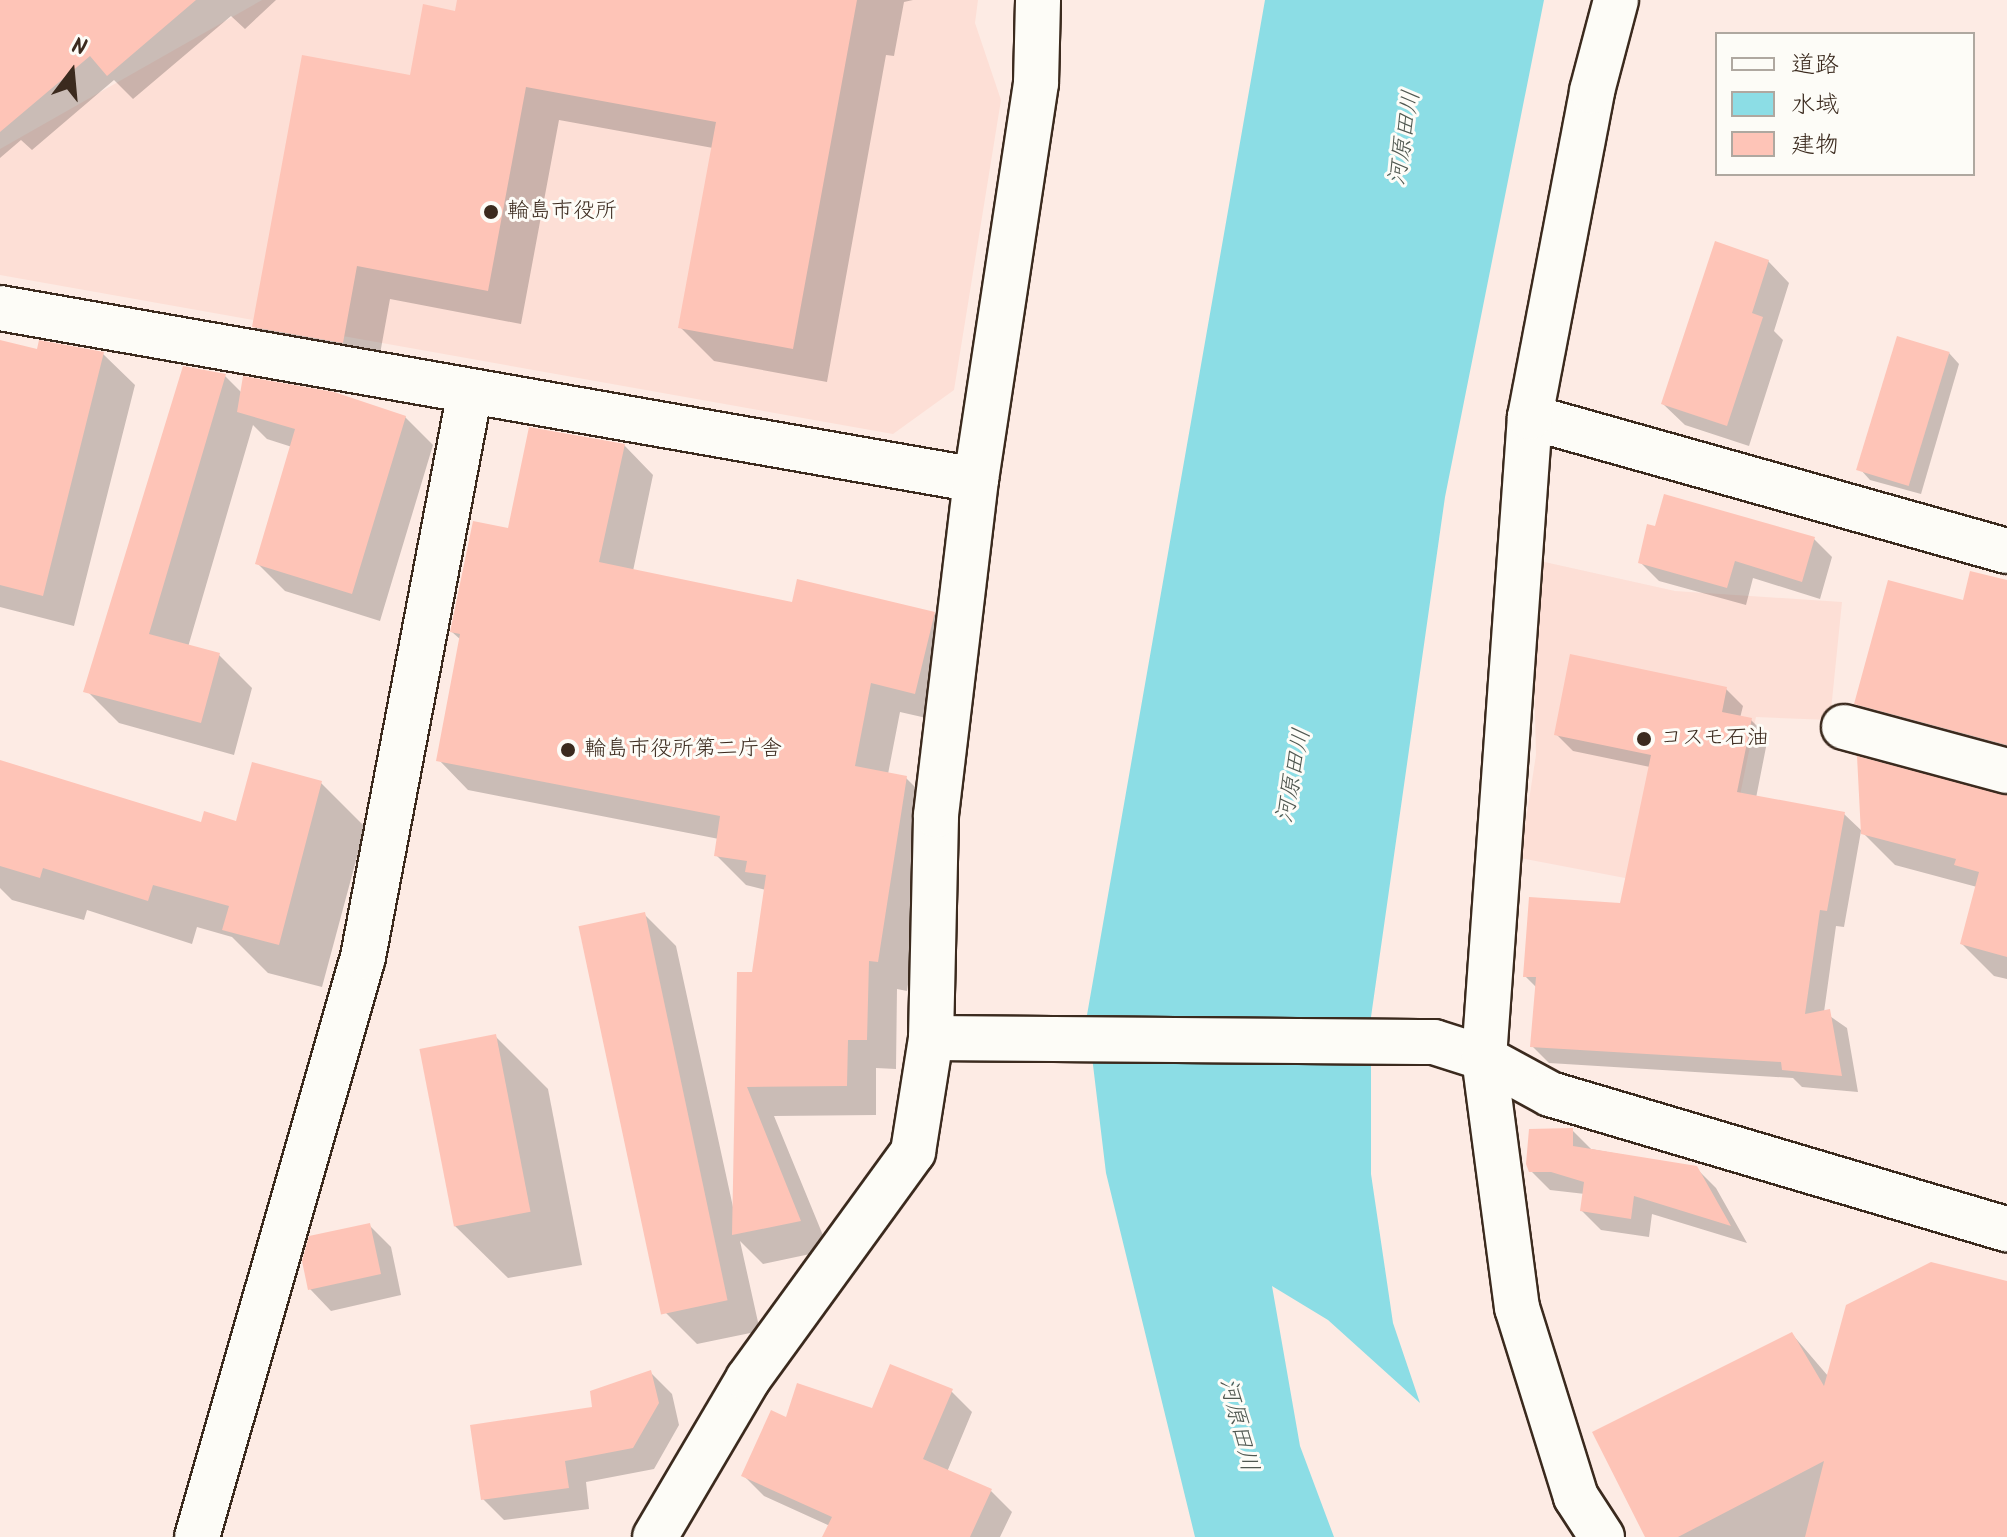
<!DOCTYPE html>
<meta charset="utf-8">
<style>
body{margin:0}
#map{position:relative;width:2007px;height:1537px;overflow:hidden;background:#fdebe4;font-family:Kalam,"Klee One",sans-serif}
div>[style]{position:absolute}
.built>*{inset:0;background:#fddfd6}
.water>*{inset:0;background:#8cdde5}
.shadow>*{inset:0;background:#0003}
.building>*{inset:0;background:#fec4b7;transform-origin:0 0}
.roads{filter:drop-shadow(2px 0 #3b2a1e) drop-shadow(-2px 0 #3b2a1e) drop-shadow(0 2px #3b2a1e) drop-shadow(0 -2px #3b2a1e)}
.minor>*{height:44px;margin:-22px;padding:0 22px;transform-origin:22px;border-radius:22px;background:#fdfcf7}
.tertiary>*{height:44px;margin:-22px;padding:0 22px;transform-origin:22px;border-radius:22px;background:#fdfcf7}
.dots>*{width:22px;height:22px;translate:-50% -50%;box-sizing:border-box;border:4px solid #fdfcf7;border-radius:50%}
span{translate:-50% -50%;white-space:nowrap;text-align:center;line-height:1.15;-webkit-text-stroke:6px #fdfcf7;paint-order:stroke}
.poi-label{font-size:22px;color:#3b2a1e}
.left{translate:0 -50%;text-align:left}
.water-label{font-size:24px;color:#4f5750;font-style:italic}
.legend{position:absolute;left:1715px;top:32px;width:260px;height:144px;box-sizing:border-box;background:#fdfcf7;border:2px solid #afa8a0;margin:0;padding:10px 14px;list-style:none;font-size:24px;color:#3b2a1e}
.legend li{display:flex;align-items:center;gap:16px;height:40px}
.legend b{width:40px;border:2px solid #afa8a0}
.north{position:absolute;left:32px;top:32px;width:80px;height:80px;-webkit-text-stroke:6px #fdfcf7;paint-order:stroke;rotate:16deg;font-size:22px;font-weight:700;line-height:32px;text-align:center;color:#3b2a1e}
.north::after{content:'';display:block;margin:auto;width:28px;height:36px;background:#3b2a1e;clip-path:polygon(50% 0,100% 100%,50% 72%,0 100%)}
</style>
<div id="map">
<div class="built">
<i style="clip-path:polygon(262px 0,978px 0,975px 23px,1001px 100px,954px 390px,893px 434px,0 275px,0 149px)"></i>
<i style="clip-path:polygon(1531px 559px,1675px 591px,1842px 602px,1830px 720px,1756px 717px,1738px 805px,1688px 890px,1520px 858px,1536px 755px)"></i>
</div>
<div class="water">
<i style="clip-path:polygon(1265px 0,1544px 0,1445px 497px,1371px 1017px,1371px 1174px,1393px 1323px,1420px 1403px,1328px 1320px,1272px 1286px,1300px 1446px,1334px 1537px,1195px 1537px,1106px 1173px,1087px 1015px)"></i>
</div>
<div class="shadow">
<i style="clip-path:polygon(0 0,276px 0,245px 29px,231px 16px,133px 99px,114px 80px,32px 150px,21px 140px,0 158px)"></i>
<i style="clip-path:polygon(459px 0,913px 0,904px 2px,894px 56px,886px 55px,827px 382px,714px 361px,680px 327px,713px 148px,559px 120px,521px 324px,390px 299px,376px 376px,288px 360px,254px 326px,456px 13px)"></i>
<i style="clip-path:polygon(1768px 261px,1789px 283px,1774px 331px,1783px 340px,1749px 446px,1685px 425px,1663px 404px)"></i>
<i style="clip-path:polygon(0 342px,39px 352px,103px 354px,135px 385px,74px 626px,0 607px)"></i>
<i style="clip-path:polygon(1949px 353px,1959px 364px,1921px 494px,1870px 480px,1860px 469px)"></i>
<i style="clip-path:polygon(225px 376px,242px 393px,405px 417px,433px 445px,380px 621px,285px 591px,257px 563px,292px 447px,267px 439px,253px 425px,188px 647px,219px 655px,252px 688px,234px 755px,119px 723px,86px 690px)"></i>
<i style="clip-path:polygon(624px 445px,653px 475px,633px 571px,793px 604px,934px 614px,963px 643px,944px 722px,900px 712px,888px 774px,906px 778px,935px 807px,907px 991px,897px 989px,896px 1069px,876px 1068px,876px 1115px,774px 1116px,829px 1250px,763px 1264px,740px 1241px,760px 1331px,697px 1344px,666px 1313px,644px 914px,676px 946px,733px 1207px,766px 890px,746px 885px,716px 855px,719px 839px,468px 790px,439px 760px,461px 640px,452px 632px,509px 530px)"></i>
<i style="clip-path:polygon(1814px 539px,1832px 557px,1820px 599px,1753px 578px,1746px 605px,1659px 581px,1640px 562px)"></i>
<i style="clip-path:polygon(2007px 582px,2007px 767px,1889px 735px,1856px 703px,1964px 603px)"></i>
<i style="clip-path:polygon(1726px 689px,1743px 706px,1740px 718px,1751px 720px,1768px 737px,1756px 798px,1844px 814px,1863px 832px,2007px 796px,2007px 979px,1994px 976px,1962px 944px,1977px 887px,1895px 865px,1861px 831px,1844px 927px,1836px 926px,1824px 1012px,1847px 1028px,1858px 1092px,1802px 1087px,1793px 1078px,1549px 1063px,1532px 1046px,1537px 988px,1525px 976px,1622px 905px,1650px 767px,1573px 751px,1556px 734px)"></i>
<i style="clip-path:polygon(0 763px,203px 825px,238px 823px,321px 783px,365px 827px,322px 987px,268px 973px,232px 937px,197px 927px,192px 944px,87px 910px,84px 920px,12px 900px,0 888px)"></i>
<i style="clip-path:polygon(495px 1036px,548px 1089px,582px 1265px,508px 1278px,455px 1226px)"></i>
<i style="clip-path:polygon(1572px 1130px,1591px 1149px,1696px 1168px,1716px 1188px,1747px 1243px,1652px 1214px,1649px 1237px,1601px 1230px,1582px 1211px,1585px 1194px,1550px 1190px,1531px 1171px)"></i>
<i style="clip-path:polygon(369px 1225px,391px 1247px,401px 1295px,331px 1311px,310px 1289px)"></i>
<i style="clip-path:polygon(2007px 1283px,2007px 1537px,1648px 1537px,1792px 1334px,1828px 1376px)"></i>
<i style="clip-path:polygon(651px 1373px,672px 1394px,679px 1425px,654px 1469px,586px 1482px,589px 1509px,504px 1520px,483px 1499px,594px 1409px)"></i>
<i style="clip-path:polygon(951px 1391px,972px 1412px,947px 1472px,991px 1491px,1012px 1512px,1000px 1537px,825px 1537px,830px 1526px,764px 1496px,743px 1475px,787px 1420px,874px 1411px)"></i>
</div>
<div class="building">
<i style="clip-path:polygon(0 0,196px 0,107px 76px,90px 56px,0 132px)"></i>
<i style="clip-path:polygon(457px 0,857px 0,793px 349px,678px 328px,716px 122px,526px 87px,488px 291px,357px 266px,343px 343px,252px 327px,302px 55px,410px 75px,423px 4px,455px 11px)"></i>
<i style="clip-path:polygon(1715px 241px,1769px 260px,1752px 313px,1763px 317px,1727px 426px,1661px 404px)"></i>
<i style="left:1897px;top:336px;width:55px;height:140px;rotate:17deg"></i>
<i style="clip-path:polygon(0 340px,37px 349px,39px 340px,104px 352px,43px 596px,0 585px)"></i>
<i style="clip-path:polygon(183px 366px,226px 374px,149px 634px,220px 653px,201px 723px,83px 692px)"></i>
<i style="clip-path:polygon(243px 376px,334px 392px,406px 416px,352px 594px,255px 564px,295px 429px,237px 412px)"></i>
<i style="clip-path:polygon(529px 427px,625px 444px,599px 562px,792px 602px,797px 579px,935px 612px,915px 694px,871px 683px,855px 766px,907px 776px,878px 962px,869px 961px,867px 1040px,848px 1040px,847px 1086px,747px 1087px,801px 1221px,732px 1235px,737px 972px,752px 972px,766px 875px,745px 872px,747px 861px,714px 856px,720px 816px,436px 761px,460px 634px,450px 632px,473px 521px,508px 528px)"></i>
<i style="clip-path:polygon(1664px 494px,1815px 537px,1802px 582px,1735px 561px,1727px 588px,1638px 563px,1647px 524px,1655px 526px)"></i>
<i style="clip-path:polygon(1970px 571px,2007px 580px,2007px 745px,1854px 704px,1888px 580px,1963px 600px)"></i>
<i style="clip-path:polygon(1570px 654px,1727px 687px,1722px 712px,1752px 718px,1737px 792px,1845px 812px,1827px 911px,1820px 910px,1805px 1014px,1830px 1009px,1842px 1076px,1782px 1070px,1781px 1062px,1530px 1047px,1536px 977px,1523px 977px,1529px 897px,1620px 903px,1651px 755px,1554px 735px)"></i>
<i style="clip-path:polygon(1857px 756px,2007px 795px,2007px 957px,1960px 944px,1979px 872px,1954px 865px,1956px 859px,1861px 834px)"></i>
<i style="clip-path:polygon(0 760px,201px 822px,204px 811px,236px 821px,252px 762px,322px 781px,279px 945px,222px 930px,229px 906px,153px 885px,148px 901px,43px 868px,40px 878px,0 866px)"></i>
<i style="left:645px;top:912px;width:397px;height:68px;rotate:78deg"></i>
<i style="left:496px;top:1034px;width:181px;height:78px;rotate:79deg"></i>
<i style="clip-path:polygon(1573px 1128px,1573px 1146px,1697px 1166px,1731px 1226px,1634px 1196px,1631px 1219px,1580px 1211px,1584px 1182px,1551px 1172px,1529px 1172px,1526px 1164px,1529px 1129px)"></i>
<i style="clip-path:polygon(370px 1223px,381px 1274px,308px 1290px,302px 1261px,309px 1236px)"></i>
<i style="clip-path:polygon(1931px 1262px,2007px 1281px,2007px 1537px,1805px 1537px,1824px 1461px,1678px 1537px,1645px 1537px,1592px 1432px,1792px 1332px,1824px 1386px,1846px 1305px)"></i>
<i style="clip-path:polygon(890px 1364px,953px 1389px,923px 1459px,992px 1489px,970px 1537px,822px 1537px,832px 1517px,741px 1476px,771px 1410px,786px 1417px,797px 1383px,872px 1408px)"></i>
<i style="clip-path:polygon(651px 1370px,659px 1403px,633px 1448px,565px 1461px,569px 1488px,481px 1500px,470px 1425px,592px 1407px,590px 1391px)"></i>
</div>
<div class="roads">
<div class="minor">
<i style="left:1530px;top:417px;width:495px;rotate:15.7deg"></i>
<i style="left:1844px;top:727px;width:169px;rotate:15.1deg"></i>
<i style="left:931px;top:1038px;width:503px;rotate:0.46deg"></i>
<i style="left:1434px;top:1042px;width:52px;rotate:17.7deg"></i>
<i style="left:1484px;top:1058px;width:75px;rotate:28.6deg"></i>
<i style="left:1550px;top:1094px;width:477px;rotate:16.5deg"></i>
<i style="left:197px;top:1537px;width:603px;rotate:-74.03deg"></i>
<i style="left:363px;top:957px;width:576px;rotate:-79.29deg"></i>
</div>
<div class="tertiary">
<i style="left:0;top:308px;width:991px;rotate:9.99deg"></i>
<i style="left:655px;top:1537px;width:183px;rotate:-59.5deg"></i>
<i style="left:748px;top:1379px;width:281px;rotate:-54deg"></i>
<i style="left:913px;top:1152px;width:115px;rotate:-81deg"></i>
<i style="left:931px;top:1038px;width:223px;rotate:-88.7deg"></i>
<i style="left:936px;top:815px;width:337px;rotate:-83.2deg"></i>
<i style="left:976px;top:480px;width:402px;rotate:-81.4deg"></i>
<i style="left:1036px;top:83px;width:83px;rotate:-88.6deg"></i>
<i style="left:1602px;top:1537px;width:48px;rotate:-123deg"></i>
<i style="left:1576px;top:1497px;width:198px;rotate:-107.3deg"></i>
<i style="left:1517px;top:1308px;width:252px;rotate:-97.5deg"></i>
<i style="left:1484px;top:1058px;width:643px;rotate:-85.9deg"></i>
<i style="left:1530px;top:417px;width:332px;rotate:-79.2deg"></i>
<i style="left:1592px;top:91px;width:94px;rotate:-75.2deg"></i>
</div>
</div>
<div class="dots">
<i style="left:491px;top:212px;background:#3b2a1e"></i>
<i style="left:1644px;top:739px;background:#3b2a1e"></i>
<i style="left:568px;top:750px;background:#3b2a1e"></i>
</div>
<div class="poi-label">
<span class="left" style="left:507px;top:212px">輪島市役所</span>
<span class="left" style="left:1660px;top:739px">コスモ石油</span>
<span class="left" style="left:584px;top:750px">輪島市役所第二庁舎</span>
</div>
<div class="water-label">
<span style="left:1405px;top:138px;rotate:-81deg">河原田川</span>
<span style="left:1294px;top:776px;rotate:-79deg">河原田川</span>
<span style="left:1238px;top:1425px;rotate:76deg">河原田川</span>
</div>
<ul class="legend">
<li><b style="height:10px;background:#fdfcf7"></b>道路</li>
<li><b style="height:22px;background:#8cdde5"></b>水域</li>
<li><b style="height:22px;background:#fec4b7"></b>建物</li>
</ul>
<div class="north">N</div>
</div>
